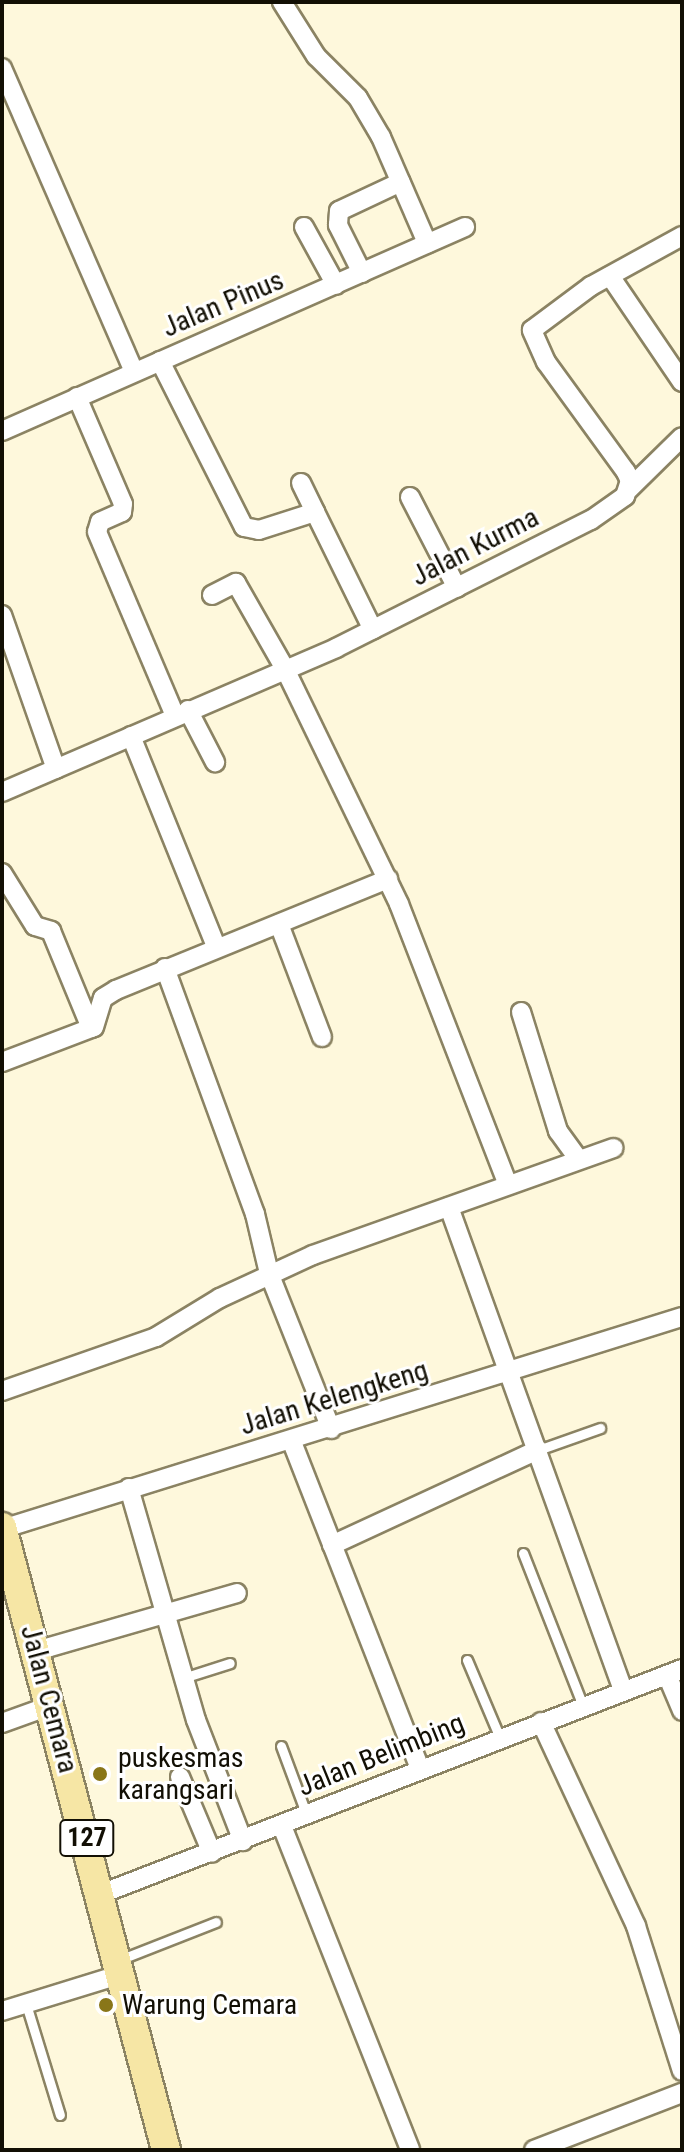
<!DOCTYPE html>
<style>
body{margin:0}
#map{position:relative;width:684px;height:2152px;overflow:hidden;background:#fef8dc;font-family:"Roboto Condensed",sans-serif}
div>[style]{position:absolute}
.roads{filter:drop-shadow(2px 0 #8b8363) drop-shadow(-2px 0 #8b8363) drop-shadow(0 2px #8b8363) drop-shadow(0 -2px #8b8363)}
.service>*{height:9px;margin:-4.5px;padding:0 4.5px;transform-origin:4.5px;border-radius:4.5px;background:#fff}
.minor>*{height:18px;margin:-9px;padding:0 9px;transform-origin:9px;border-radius:9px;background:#fff}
.primary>*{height:28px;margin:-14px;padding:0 14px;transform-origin:14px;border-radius:14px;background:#f6e6a5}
.dots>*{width:22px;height:22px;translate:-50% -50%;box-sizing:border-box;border:4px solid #fff;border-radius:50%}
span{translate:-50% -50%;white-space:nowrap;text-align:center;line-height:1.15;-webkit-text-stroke:6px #fff;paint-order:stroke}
.shield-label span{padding:2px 6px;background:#fff;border:2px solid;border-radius:6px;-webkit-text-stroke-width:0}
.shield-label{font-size:26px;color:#120f04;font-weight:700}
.street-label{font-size:28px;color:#120f04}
.poi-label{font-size:28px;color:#120f04}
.left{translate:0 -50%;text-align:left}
.frame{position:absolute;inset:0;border:4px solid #120f04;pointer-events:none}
</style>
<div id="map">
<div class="roads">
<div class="service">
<i style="left:538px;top:1450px;width:66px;rotate:-19.5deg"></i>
<i style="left:523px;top:1553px;width:164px;rotate:68.6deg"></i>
<i style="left:467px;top:1660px;width:85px;rotate:67.1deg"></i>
<i style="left:183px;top:1678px;width:49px;rotate:-17.7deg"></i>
<i style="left:281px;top:1746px;width:75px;rotate:69.6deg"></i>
<i style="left:119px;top:1960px;width:104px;rotate:-21.4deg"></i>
<i style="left:26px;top:2004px;width:116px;rotate:73deg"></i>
</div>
<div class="minor">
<i style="left:282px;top:2px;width:64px;rotate:57.8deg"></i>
<i style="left:316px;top:56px;width:59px;rotate:45deg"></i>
<i style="left:358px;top:98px;width:45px;rotate:59.5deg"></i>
<i style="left:381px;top:137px;width:116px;rotate:66.5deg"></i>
<i style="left:2px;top:68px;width:331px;rotate:66.5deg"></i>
<i style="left:304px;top:227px;width:66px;rotate:61.1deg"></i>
<i style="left:362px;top:273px;width:54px;rotate:-116.6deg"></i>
<i style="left:338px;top:225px;width:14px;rotate:-86deg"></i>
<i style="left:339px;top:211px;width:68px;rotate:-25.1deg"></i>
<i style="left:610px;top:276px;width:128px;rotate:55.8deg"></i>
<i style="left:160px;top:361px;width:186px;rotate:63.2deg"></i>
<i style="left:244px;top:527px;width:15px;rotate:11deg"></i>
<i style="left:259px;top:530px;width:59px;rotate:-17.8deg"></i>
<i style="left:315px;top:512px;width:131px;rotate:63.8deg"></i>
<i style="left:77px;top:397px;width:116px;rotate:66.7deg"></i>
<i style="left:123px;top:504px;width:8px;rotate:97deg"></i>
<i style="left:122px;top:512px;width:24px;rotate:156deg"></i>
<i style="left:100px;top:522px;width:10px;rotate:107deg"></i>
<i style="left:97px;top:532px;width:200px;rotate:67deg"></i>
<i style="left:2px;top:431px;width:506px;rotate:-23.78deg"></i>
<i style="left:301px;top:483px;width:32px;rotate:64deg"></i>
<i style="left:629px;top:489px;width:74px;rotate:-44.5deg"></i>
<i style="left:410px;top:497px;width:102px;rotate:62.7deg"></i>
<i style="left:212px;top:595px;width:27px;rotate:-27deg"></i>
<i style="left:236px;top:583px;width:99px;rotate:60.3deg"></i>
<i style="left:285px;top:669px;width:261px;rotate:64.1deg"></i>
<i style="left:399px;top:904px;width:299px;rotate:68.8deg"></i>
<i style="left:2px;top:615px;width:163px;rotate:70.7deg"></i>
<i style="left:188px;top:710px;width:59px;rotate:62.6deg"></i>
<i style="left:131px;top:736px;width:227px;rotate:68deg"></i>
<i style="left:2px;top:792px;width:364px;rotate:-23.3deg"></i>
<i style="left:336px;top:648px;width:285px;rotate:-26.7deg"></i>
<i style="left:591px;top:520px;width:42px;rotate:-35.2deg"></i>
<i style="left:625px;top:496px;width:16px;rotate:-72deg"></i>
<i style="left:630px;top:481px;width:10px;rotate:-114deg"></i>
<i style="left:626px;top:472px;width:136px;rotate:-126deg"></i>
<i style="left:546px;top:362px;width:35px;rotate:-114deg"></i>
<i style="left:532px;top:330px;width:74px;rotate:-36.7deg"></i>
<i style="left:591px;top:286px;width:104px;rotate:-28.8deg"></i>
<i style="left:2px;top:873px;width:62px;rotate:58.1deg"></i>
<i style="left:35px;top:926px;width:17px;rotate:17deg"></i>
<i style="left:51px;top:931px;width:105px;rotate:67.6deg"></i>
<i style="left:279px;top:924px;width:121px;rotate:69.2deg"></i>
<i style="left:165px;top:968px;width:262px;rotate:69.9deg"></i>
<i style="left:255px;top:1214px;width:61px;rotate:76.7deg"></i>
<i style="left:269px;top:1273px;width:168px;rotate:68.3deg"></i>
<i style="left:521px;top:1012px;width:125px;rotate:72.7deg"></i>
<i style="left:558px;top:1131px;width:34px;rotate:54deg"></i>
<i style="left:2px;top:1062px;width:98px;rotate:-20.8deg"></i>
<i style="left:94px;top:1027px;width:30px;rotate:-73deg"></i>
<i style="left:103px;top:998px;width:15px;rotate:-32deg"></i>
<i style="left:116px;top:990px;width:294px;rotate:-22.2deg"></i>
<i style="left:449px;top:1207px;width:513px;rotate:70.19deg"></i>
<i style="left:2px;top:1391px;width:163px;rotate:-19.3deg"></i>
<i style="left:156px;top:1337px;width:75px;rotate:-31.4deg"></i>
<i style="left:220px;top:1298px;width:102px;rotate:-24.8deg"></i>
<i style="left:313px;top:1255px;width:319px;rotate:-19.6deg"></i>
<i style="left:292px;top:1442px;width:351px;rotate:68.6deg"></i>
<i style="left:129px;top:1488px;width:241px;rotate:73.9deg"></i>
<i style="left:196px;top:1720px;width:130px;rotate:68.8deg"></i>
<i style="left:2px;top:1529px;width:712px;rotate:-17.32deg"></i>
<i style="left:332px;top:1545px;width:227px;rotate:-24.8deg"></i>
<i style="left:36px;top:1651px;width:209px;rotate:-16.1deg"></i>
<i style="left:667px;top:1675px;width:39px;rotate:67deg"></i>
<i style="left:541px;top:1722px;width:225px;rotate:65deg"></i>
<i style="left:636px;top:1926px;width:152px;rotate:72.4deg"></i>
<i style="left:2px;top:1723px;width:53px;rotate:-19.8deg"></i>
<i style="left:180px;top:1777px;width:82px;rotate:67.2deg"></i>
<i style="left:282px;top:1826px;width:348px;rotate:68.4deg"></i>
<i style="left:101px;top:1894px;width:623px;rotate:-21.17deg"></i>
<i style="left:2px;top:2011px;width:126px;rotate:-17.1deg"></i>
<i style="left:534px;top:2150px;width:159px;rotate:-21.1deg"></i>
</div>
<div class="primary">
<i style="left:2px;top:1527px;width:644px;rotate:75.25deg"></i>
</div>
</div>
<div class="dots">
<i style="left:100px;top:1774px;background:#897619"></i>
<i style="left:106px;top:2005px;background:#897619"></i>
</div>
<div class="shield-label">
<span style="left:87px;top:1838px">127</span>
</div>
<div class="street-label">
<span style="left:223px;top:304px;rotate:-23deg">Jalan Pinus</span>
<span style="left:475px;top:547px;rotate:-27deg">Jalan Kurma</span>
<span style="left:334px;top:1398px;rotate:-17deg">Jalan Kelengkeng</span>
<span style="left:49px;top:1699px;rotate:75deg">Jalan Cemara</span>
<span style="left:381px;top:1755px;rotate:-22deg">Jalan Belimbing</span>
</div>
<div class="poi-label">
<span class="left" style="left:118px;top:1774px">puskesmas<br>karangsari</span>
<span class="left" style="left:122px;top:2005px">Warung Cemara</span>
</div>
<div class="frame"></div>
</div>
